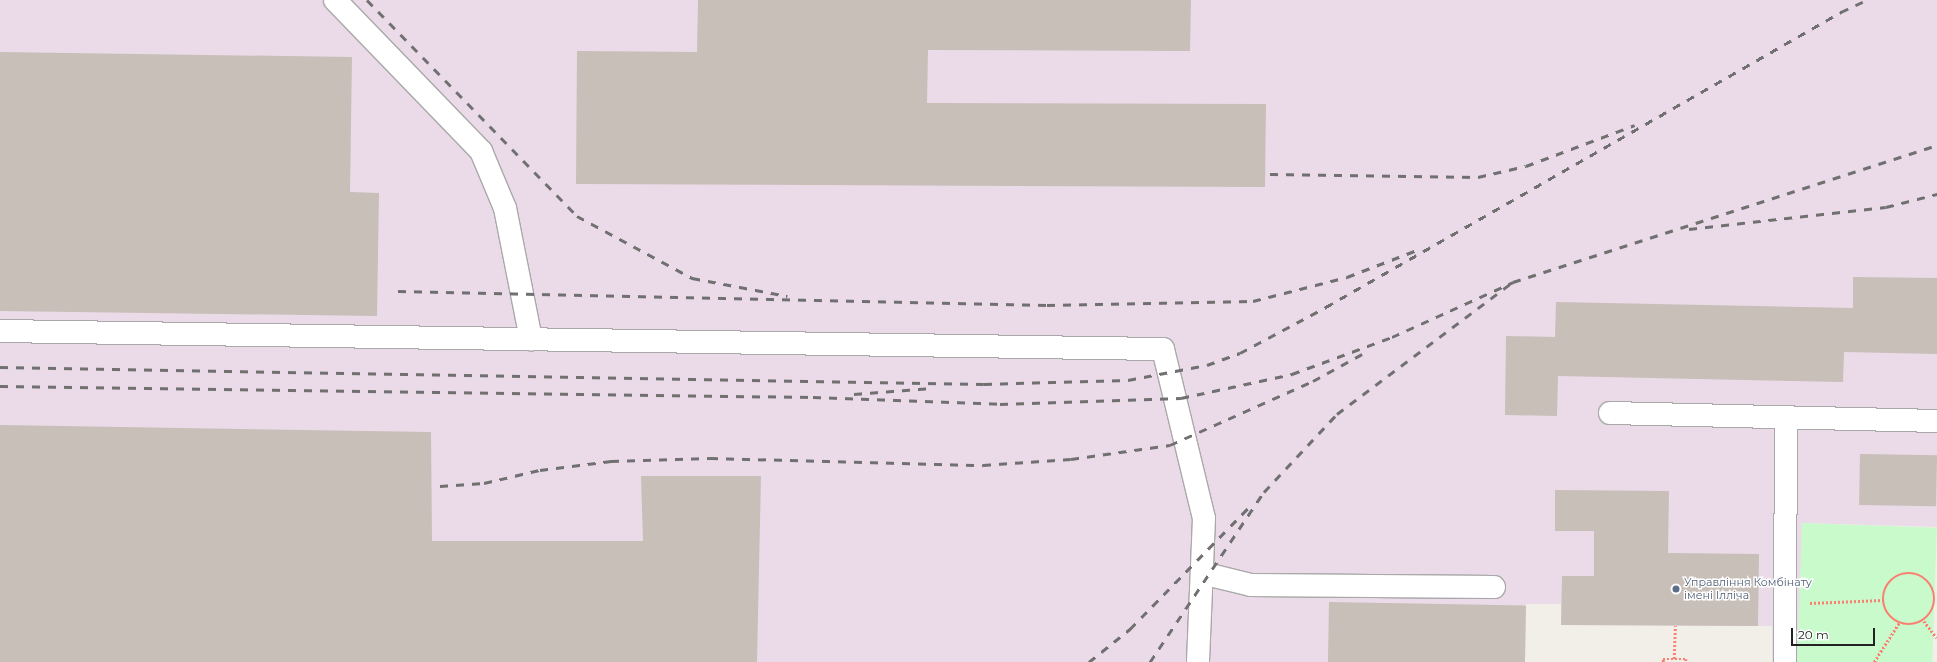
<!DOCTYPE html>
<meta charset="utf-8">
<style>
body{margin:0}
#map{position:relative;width:1937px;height:662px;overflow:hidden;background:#f2efe9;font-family:Montserrat,sans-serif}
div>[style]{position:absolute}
.industrial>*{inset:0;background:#ebdbe8}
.park>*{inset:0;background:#c8facc;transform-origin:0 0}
.building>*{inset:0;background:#c7bfb8;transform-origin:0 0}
.path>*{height:2.5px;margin-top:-1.25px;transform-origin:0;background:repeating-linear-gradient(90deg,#fa8072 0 2px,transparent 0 4px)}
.path>.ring{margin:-1.25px;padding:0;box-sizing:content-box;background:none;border:2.5px solid #fa8072;border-radius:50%}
.roads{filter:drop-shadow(1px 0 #a9a9a9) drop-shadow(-1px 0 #a9a9a9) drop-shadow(0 1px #a9a9a9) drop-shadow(0 -1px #a9a9a9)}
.minor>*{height:22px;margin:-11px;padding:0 11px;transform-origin:11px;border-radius:11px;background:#fff}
.rail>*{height:3px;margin-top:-1.5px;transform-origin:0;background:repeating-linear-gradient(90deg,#707070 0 8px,transparent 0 16px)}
.dots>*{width:11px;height:11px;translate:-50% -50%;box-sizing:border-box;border:2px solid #fff;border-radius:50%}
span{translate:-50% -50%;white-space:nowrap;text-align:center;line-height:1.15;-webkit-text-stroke:3px #fff;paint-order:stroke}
.service-label{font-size:11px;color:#4e5e75}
.left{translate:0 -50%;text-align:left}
.scale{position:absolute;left:1791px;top:628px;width:84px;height:18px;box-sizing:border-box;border:2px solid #222;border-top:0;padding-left:5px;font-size:12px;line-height:14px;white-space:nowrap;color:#222;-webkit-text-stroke:3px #fff;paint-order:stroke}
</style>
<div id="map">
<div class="industrial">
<i style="clip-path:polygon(0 0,1937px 0,1937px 527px,1802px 523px,1800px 662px,1772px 662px,1772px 626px,1561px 625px,1561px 604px,1526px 604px,1525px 662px,0 662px)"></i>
</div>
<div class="park">
<i style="left:1802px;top:523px;width:135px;height:139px;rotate:2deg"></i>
</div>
<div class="building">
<i style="clip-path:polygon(698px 0,1191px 0,1190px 51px,928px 50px,927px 103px,1266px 104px,1265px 187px,576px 184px,577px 51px,697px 52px)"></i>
<i style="clip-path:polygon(0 52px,352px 57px,350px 192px,379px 193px,377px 316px,0 311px)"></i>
<i style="clip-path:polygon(1853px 277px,1937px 278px,1937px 354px,1844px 352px,1843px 382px,1558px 376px,1557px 416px,1505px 415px,1506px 336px,1555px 337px,1556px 302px,1853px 308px)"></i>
<i style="clip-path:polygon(0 425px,431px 432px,432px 541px,643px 541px,641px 476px,761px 476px,757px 662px,0 662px)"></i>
<i style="left:1860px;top:454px;width:77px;height:51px;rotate:1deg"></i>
<i style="clip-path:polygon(1555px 490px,1669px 491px,1668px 553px,1759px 554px,1758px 626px,1561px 625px,1562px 576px,1594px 576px,1594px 531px,1555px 531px)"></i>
<i style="left:1329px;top:602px;width:197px;height:60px;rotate:1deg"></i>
</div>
<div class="path">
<i class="ring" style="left:1883px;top:573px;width:49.5px;height:49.5px"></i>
<i style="left:1810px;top:603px;width:73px;rotate:-2.4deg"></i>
<i style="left:1924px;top:621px;width:21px;rotate:53deg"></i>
<i style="left:1674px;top:659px;width:33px;rotate:-88deg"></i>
<i style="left:1663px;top:662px;width:3px;rotate:-90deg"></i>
<i style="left:1663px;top:659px;width:23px"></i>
<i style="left:1686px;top:659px;width:3px;rotate:90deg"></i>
<i style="left:1874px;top:662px;width:46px;rotate:-57.3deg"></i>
</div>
<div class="roads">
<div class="minor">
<i style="left:335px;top:0;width:210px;rotate:46deg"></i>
<i style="left:481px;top:151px;width:62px;rotate:67.2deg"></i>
<i style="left:505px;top:208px;width:134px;rotate:78.8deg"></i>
<i style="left:0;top:331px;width:1163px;rotate:0.89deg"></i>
<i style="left:1163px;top:349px;width:174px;rotate:76.4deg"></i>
<i style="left:1204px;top:518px;width:144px;rotate:92.4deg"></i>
<i style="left:1610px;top:413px;width:327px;rotate:1.4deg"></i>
<i style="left:1202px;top:573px;width:50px;rotate:13.8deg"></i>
<i style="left:1251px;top:585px;width:243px;rotate:0.5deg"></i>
<i style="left:1785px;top:662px;width:245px;rotate:-89.8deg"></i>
</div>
</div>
<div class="rail">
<i style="left:367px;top:0;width:301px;rotate:45.8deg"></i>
<i style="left:577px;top:216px;width:131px;rotate:28.3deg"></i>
<i style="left:692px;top:278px;width:97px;rotate:10.7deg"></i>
<i style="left:1270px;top:174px;width:208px;rotate:0.8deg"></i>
<i style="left:1478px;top:177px;width:49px;rotate:-12.9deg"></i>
<i style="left:1526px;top:166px;width:116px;rotate:-20.6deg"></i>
<i style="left:1689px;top:229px;width:198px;rotate:-6.4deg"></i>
<i style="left:1886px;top:207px;width:53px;rotate:-14.3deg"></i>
<i style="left:398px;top:291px;width:649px;rotate:1.24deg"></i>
<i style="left:1047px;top:305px;width:206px;rotate:-1.1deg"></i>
<i style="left:1253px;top:301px;width:97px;rotate:-14.3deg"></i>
<i style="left:1347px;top:277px;width:75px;rotate:-21.1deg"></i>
<i style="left:0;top:367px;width:984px;rotate:0.99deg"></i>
<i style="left:984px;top:384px;width:144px;rotate:-1.6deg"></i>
<i style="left:1128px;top:380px;width:80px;rotate:-10.8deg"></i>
<i style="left:1207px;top:365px;width:35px;rotate:-20deg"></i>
<i style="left:1240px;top:353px;width:98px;rotate:-28.1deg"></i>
<i style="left:1326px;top:307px;width:594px;rotate:-29.8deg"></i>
<i style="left:1841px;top:12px;width:29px;rotate:-25deg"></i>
<i style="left:0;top:386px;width:813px;rotate:0.78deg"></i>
<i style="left:813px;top:397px;width:187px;rotate:2.1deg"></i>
<i style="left:1000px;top:404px;width:181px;rotate:-1.9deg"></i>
<i style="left:1181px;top:398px;width:114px;rotate:-12.2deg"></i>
<i style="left:1292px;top:374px;width:107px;rotate:-20.3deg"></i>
<i style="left:1392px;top:337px;width:133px;rotate:-24.4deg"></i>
<i style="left:854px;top:394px;width:78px;rotate:-4.4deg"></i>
<i style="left:440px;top:486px;width:44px;rotate:-3.9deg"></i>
<i style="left:484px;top:483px;width:57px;rotate:-13.1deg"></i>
<i style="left:540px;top:470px;width:72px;rotate:-7.2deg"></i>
<i style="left:611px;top:461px;width:99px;rotate:-1.7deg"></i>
<i style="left:710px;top:458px;width:273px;rotate:1.5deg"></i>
<i style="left:983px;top:465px;width:88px;rotate:-3.9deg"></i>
<i style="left:1071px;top:459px;width:100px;rotate:-8deg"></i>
<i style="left:1170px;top:445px;width:157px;rotate:-24.1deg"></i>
<i style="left:1313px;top:381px;width:60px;rotate:-28.7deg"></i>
<i style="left:1089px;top:662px;width:53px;rotate:-38.8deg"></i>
<i style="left:1130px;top:629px;width:170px;rotate:-45.7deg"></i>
<i style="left:1150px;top:662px;width:205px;rotate:-56.2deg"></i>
<i style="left:1264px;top:492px;width:107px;rotate:-46.9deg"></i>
<i style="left:1337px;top:414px;width:220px;rotate:-36.9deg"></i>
<i style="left:1513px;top:282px;width:446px;rotate:-17.9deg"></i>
</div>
<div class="dots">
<i style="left:1676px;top:589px;background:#5c6f8a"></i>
</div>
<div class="service-label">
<span class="left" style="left:1684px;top:589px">Управління Комбінату<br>імені Ілліча</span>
</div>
<div class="scale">20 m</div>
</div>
